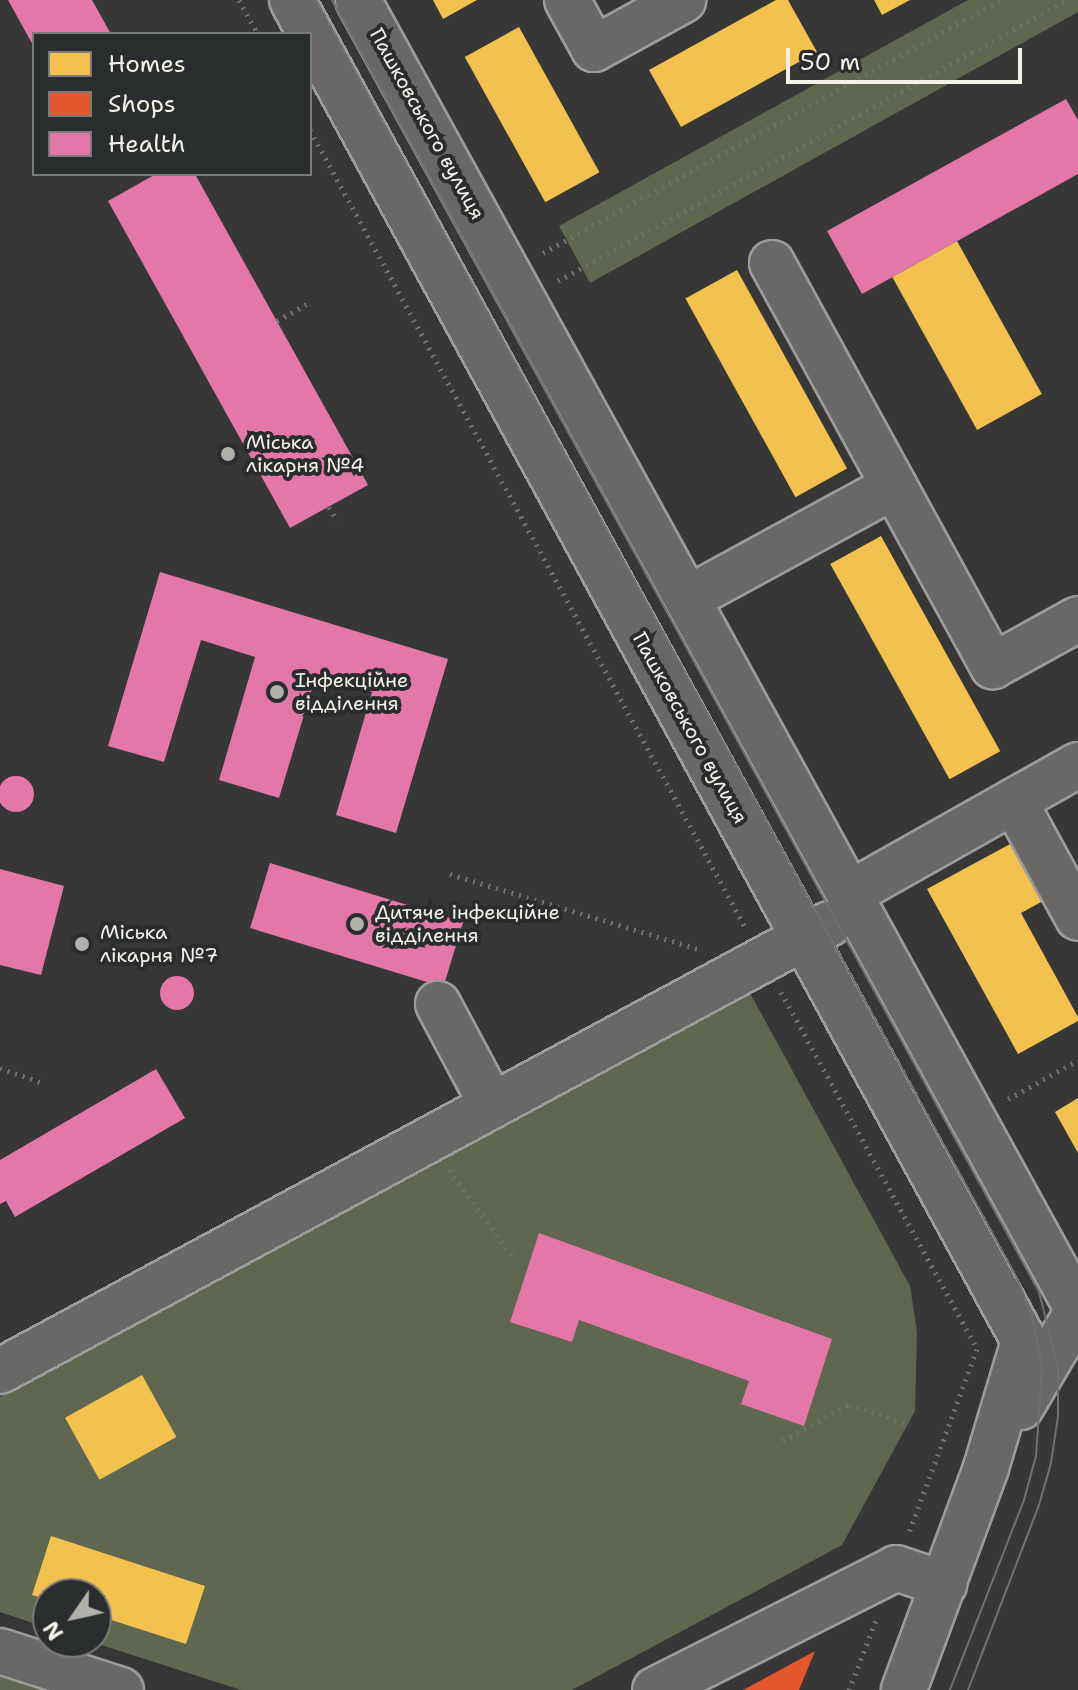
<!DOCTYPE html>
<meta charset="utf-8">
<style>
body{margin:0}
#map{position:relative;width:1078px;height:1690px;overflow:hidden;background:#373737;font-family:"Shantell Sans",sans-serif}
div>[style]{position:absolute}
.green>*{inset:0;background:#606750}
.homes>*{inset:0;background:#f2c14e;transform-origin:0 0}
.shops>*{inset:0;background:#e4572e}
.health>*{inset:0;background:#e377a8;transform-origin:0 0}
.round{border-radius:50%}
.path>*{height:5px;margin-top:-2.5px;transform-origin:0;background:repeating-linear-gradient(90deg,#70706f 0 2px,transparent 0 8px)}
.roads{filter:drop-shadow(2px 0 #9d9c9b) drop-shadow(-2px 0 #9d9c9b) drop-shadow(0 2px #9d9c9b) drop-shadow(0 -2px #9d9c9b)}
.minor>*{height:44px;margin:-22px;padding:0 22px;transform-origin:22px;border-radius:22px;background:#696866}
.tram>*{height:2px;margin:-1px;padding:0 1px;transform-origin:1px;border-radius:1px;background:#70706f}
.dots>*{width:22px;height:22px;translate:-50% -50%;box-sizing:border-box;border:4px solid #2a2d2e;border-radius:50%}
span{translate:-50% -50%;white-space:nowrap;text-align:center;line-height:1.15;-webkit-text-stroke:8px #2a2d2e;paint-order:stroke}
.street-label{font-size:20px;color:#f4f1e8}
.poi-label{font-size:20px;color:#f4f1e8}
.left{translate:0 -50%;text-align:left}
.legend{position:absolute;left:32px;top:32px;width:280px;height:144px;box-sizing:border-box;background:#2a2d2e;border:2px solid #7b7b78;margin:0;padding:10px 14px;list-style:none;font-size:24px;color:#f4f1e8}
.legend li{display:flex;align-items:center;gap:16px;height:40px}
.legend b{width:40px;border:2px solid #7b7b78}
.north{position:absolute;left:32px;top:1578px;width:80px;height:80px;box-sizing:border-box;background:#2a2d2e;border:2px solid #7b7b78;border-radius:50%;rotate:236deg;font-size:22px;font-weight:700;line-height:32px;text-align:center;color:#f4f1e8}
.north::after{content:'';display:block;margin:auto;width:28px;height:36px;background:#b2b0aa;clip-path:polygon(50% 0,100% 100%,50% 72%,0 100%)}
.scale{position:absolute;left:786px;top:48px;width:236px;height:36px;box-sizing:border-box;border:4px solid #f4f1e8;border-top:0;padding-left:10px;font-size:24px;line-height:28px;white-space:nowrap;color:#f4f1e8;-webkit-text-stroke:6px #2a2d2e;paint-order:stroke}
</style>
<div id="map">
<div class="green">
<i style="clip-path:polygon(968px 0,1078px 0,1078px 12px,590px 283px,559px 226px)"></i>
<i style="clip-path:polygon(750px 993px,910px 1286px,917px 1332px,915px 1411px,842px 1545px,572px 1690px,241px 1690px,92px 1642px,96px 1642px,96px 1594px,48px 1594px,48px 1628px,0 1612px,0 1397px)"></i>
<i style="clip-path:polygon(0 1659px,97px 1690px,0 1690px)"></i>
</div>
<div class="homes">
<i style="clip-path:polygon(433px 0,477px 0,443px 19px)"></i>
<i style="clip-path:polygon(776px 0,788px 0,817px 52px,681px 127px,649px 70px)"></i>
<i style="clip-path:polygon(874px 0,910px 0,882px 15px)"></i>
<i style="left:519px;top:27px;width:166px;height:62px;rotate:61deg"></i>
<i style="left:957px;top:241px;width:175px;height:74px;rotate:61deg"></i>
<i style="left:737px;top:270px;width:227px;height:59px;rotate:61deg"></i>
<i style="left:881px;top:536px;width:246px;height:58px;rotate:61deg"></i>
<i style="clip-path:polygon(1012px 843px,1043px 901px,1021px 913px,1078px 1017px,1078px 1021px,1018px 1054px,927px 889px)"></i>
<i style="clip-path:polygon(1078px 1098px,1078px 1153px,1055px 1112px)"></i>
<i style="left:142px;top:1375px;width:71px;height:88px;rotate:61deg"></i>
<i style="clip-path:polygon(51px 1536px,205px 1586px,186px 1644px,96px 1615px,96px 1594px,48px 1594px,48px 1600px,32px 1595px)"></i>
</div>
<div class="shops">
<i style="clip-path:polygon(815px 1651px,799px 1690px,743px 1690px)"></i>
</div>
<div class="health">
<i style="clip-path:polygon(8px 0,92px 0,111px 34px,34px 34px,34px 47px)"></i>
<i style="clip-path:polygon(1066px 99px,1078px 120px,1078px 174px,862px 294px,827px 231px)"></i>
<i style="clip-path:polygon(156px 174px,195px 174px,368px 485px,290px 528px,108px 201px)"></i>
<i style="clip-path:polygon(160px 572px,448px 659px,396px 833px,336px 815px,372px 692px,316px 675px,279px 798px,219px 780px,255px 657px,201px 640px,164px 762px,108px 746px)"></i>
<i class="round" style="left:-2px;top:776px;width:36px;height:36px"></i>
<i style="left:270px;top:863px;width:202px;height:68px;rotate:17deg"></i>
<i style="clip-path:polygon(0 869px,64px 886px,41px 975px,0 965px)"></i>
<i class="round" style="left:160px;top:976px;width:34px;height:34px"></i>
<i style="clip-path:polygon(156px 1069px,185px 1118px,15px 1217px,6px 1201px,0 1204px,0 1160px)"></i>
<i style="clip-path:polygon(539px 1233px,832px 1339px,804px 1426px,741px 1404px,749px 1381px,579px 1320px,572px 1342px,510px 1322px)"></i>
</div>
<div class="path">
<i style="left:239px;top:0;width:39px;rotate:61deg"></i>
<i style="left:310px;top:130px;width:908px;rotate:61.37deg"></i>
<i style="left:543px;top:253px;width:523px;rotate:-28.92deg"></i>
<i style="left:558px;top:281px;width:581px;rotate:-28.9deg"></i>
<i style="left:277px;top:321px;width:34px;rotate:-30deg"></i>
<i style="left:329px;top:507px;width:16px;rotate:60deg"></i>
<i style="left:450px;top:874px;width:263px;rotate:16.8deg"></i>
<i style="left:781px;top:992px;width:407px;rotate:61.2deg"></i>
<i style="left:977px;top:1349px;width:199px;rotate:110.3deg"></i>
<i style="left:0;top:1068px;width:46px;rotate:19.2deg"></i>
<i style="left:1008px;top:1099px;width:80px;rotate:-29.1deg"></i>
<i style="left:449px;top:1170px;width:107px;rotate:53.8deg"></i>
<i style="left:783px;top:1441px;width:76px;rotate:-29.3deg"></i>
<i style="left:849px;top:1404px;width:62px;rotate:18.7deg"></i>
<i style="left:849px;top:1690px;width:75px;rotate:-68.9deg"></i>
</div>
<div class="roads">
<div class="minor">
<i style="left:292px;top:0;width:1528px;rotate:61.37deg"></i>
<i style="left:1024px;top:1341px;width:133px;rotate:106.7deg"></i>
<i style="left:986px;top:1468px;width:237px;rotate:110.3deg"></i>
<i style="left:358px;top:0;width:1495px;rotate:61.21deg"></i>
<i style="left:567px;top:0;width:56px;rotate:61.1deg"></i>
<i style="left:594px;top:49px;width:102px;rotate:-28.8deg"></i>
<i style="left:772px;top:263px;width:460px;rotate:61.3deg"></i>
<i style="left:993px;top:666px;width:97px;rotate:-28.9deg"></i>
<i style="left:687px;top:599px;width:236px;rotate:-28.6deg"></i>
<i style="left:1014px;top:801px;width:133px;rotate:61.3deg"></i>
<i style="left:849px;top:894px;width:263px;rotate:-29.4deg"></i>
<i style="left:438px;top:1004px;width:115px;rotate:61.9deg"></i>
<i style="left:0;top:1371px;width:942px;rotate:-28.33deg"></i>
<i style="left:1021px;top:1407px;width:112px;rotate:-59.3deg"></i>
<i style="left:0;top:1651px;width:127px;rotate:17.9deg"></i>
<i style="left:655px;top:1690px;width:270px;rotate:-26.8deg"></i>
<i style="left:896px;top:1568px;width:51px;rotate:18.4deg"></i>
</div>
</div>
<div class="tram">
<i style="left:316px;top:0;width:1455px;rotate:61.25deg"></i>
<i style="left:1016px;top:1276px;width:43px;rotate:68.2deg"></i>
<i style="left:1032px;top:1316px;width:53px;rotate:79.1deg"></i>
<i style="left:1042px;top:1368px;width:88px;rotate:93.9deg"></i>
<i style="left:1036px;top:1456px;width:46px;rotate:105.3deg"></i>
<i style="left:1024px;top:1500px;width:204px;rotate:111.3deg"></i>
<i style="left:332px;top:0;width:1473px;rotate:61.31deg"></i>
<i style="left:1039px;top:1292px;width:77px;rotate:75.8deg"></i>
<i style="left:1058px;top:1367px;width:49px;rotate:90deg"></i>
<i style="left:1058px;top:1416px;width:48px;rotate:98.5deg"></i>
<i style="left:1051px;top:1463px;width:44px;rotate:105.9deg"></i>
<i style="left:1039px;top:1505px;width:198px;rotate:111deg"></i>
</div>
<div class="dots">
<i style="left:228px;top:454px;background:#b2b0aa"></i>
<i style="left:277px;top:692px;background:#b2b0aa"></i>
<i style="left:357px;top:924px;background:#b2b0aa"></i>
<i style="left:82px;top:944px;background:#b2b0aa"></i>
</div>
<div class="street-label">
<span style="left:427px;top:124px;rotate:61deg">Пашковського вулиця</span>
<span style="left:690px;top:728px;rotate:61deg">Пашковського вулиця</span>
</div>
<div class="poi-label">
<span class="left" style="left:246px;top:454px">Міська<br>лікарня №4</span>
<span class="left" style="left:295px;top:692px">Інфекційне<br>відділення</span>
<span class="left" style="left:375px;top:924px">Дитяче інфекційне<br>відділення</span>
<span class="left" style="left:100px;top:944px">Міська<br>лікарня №7</span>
</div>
<ul class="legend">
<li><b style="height:22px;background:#f2c14e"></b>Homes</li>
<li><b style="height:22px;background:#e4572e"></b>Shops</li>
<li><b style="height:22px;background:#e377a8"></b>Health</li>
</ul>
<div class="north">N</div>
<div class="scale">50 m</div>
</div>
